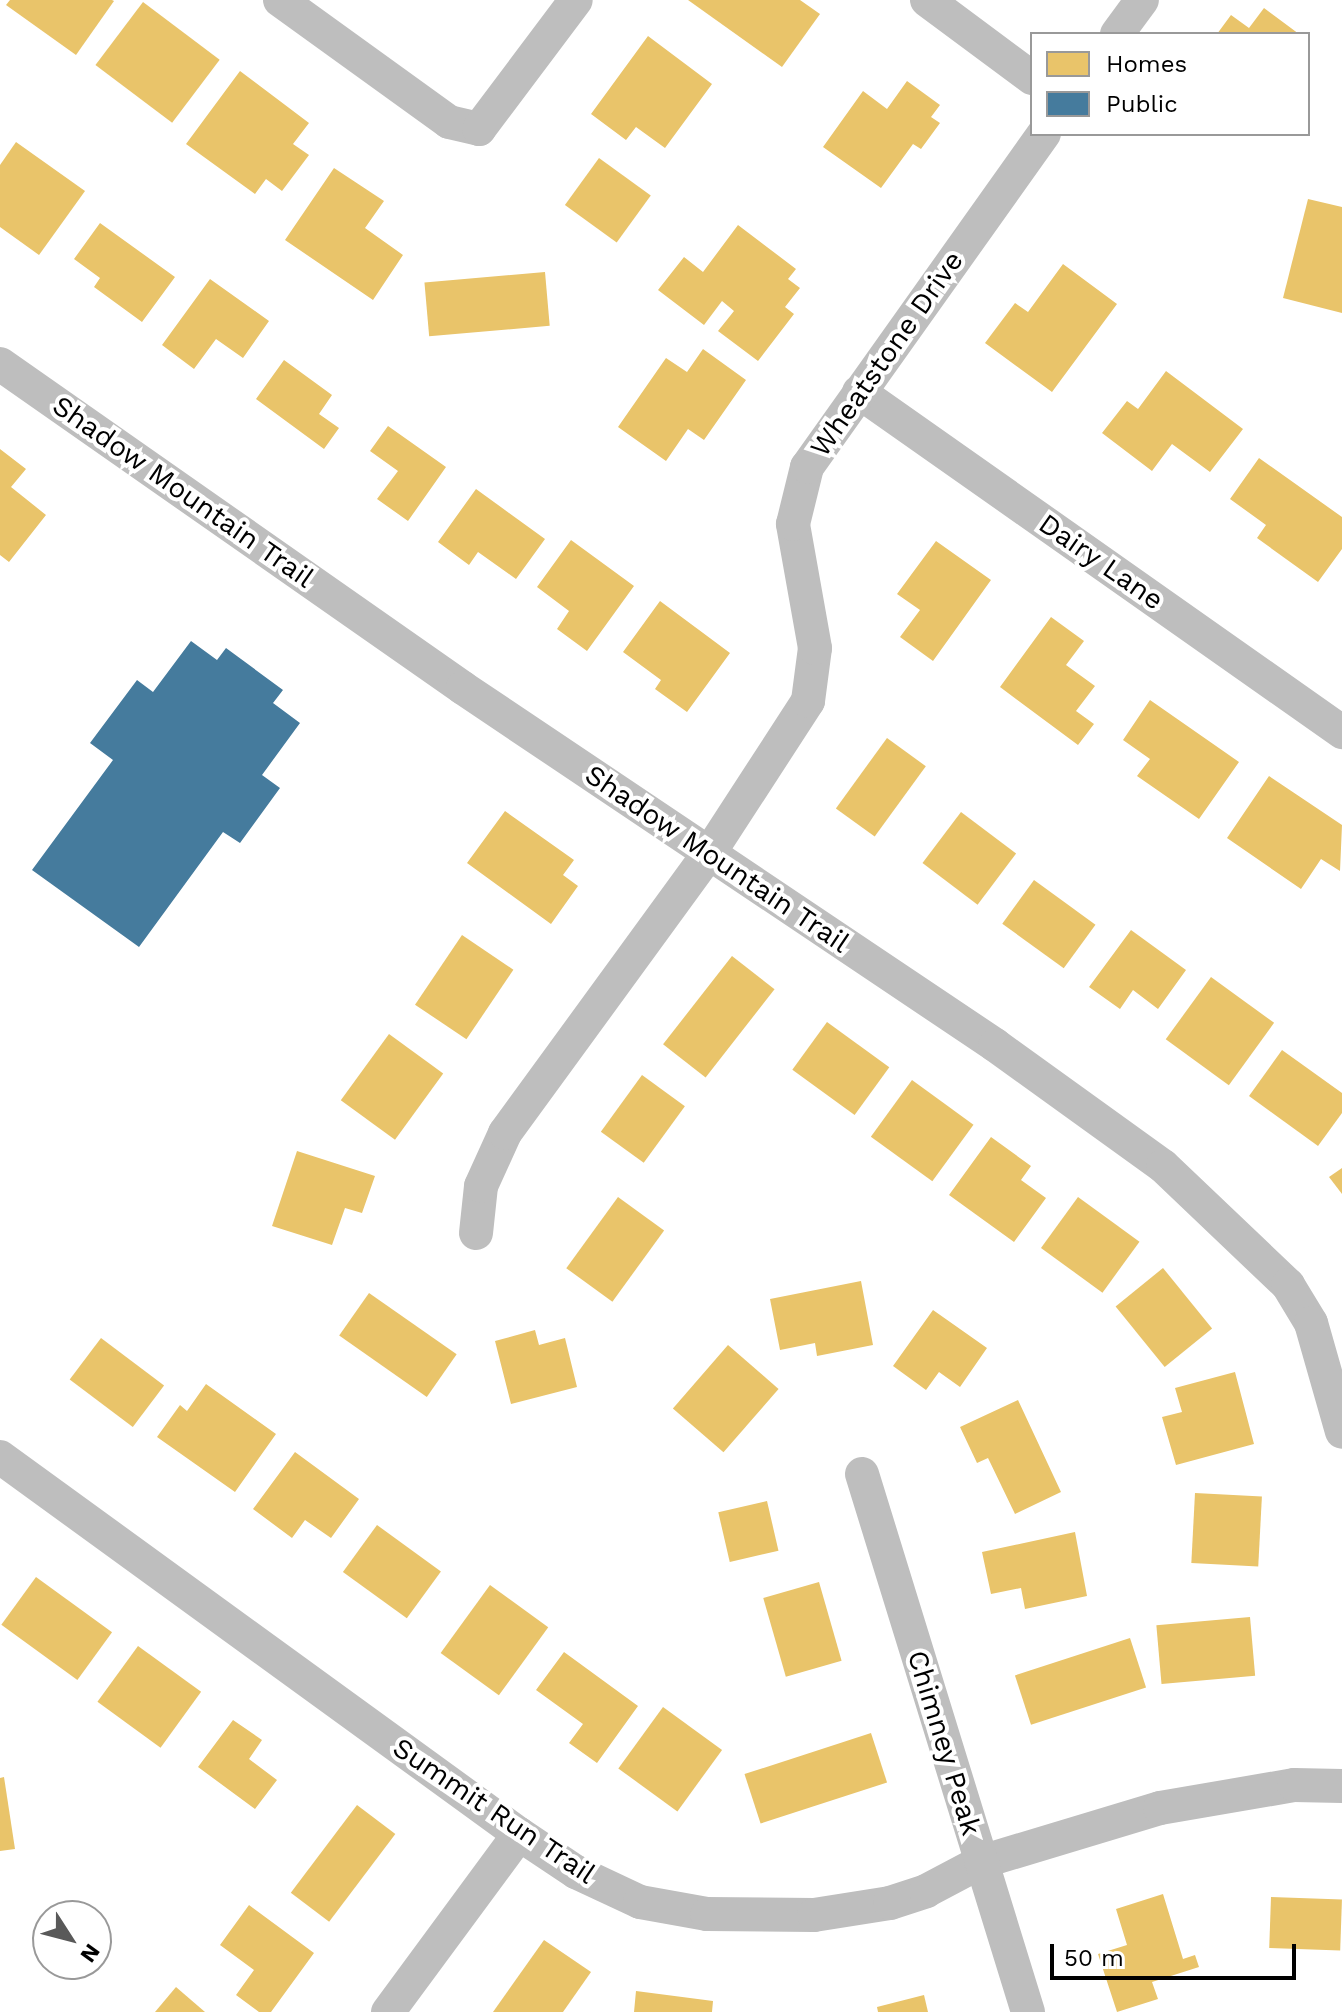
<!DOCTYPE html>
<style>
body{margin:0}
#map{position:relative;width:1342px;height:2012px;overflow:hidden;background:#fff;font-family:"Work Sans",sans-serif}
div>[style]{position:absolute}
.homes>*{inset:0;background:#e9c46a;transform-origin:0 0}
.public>*{inset:0;background:#457b9d}
.minor>*{height:34px;margin:-17px;padding:0 17px;transform-origin:17px;border-radius:17px;background:#bebebe}
span{translate:-50% -50%;white-space:nowrap;text-align:center;line-height:1.15;-webkit-text-stroke:8px #fff;paint-order:stroke}
.street-label{font-size:28px;color:#000}
.legend{position:absolute;left:1030px;top:32px;width:280px;height:104px;box-sizing:border-box;background:#fff;border:2px solid #999;margin:0;padding:10px 14px;list-style:none;font-size:24px;color:#000}
.legend li{display:flex;align-items:center;gap:16px;height:40px}
.legend b{width:40px;border:2px solid #999}
.north{position:absolute;left:32px;top:1900px;width:80px;height:80px;box-sizing:border-box;background:#fff;border:2px solid #999;border-radius:50%;rotate:126deg;font-size:22px;font-weight:700;line-height:32px;text-align:center;color:#000}
.north::after{content:'';display:block;margin:auto;width:28px;height:36px;background:#595959;clip-path:polygon(50% 0,100% 100%,50% 72%,0 100%)}
.scale{position:absolute;left:1050px;top:1944px;width:246px;height:36px;box-sizing:border-box;border:4px solid #000;border-top:0;padding-left:10px;font-size:24px;line-height:28px;white-space:nowrap;color:#000;-webkit-text-stroke:6px #fff;paint-order:stroke}
</style>
<div id="map">
<div class="homes">
<i style="clip-path:polygon(10px 0,112px 0,114px 1px,76px 55px,6px 5px)"></i>
<i style="clip-path:polygon(688px 0,800px 0,820px 14px,782px 67px)"></i>
<i style="left:143px;top:2px;width:96px;height:79px;rotate:37deg"></i>
<i style="clip-path:polygon(1264px 8px,1299px 34px,1217px 34px,1231px 15px,1249px 28px)"></i>
<i style="clip-path:polygon(648px 36px,712px 84px,665px 148px,636px 127px,626px 140px,591px 114px)"></i>
<i style="clip-path:polygon(240px 71px,309px 123px,293px 144px,309px 155px,282px 191px,266px 179px,255px 194px,186px 144px)"></i>
<i style="clip-path:polygon(907px 81px,940px 105px,931px 117px,940px 123px,921px 149px,913px 144px,881px 188px,823px 147px,863px 91px,887px 109px)"></i>
<i style="clip-path:polygon(16px 142px,85px 191px,39px 255px,0 227px,0 165px)"></i>
<i style="left:599px;top:158px;width:64px;height:58px;rotate:36deg"></i>
<i style="clip-path:polygon(334px 168px,384px 201px,365px 228px,403px 255px,373px 300px,285px 240px)"></i>
<i style="clip-path:polygon(1308px 199px,1342px 207px,1342px 313px,1283px 298px)"></i>
<i style="clip-path:polygon(100px 223px,175px 277px,142px 322px,94px 287px,100px 278px,74px 259px)"></i>
<i style="clip-path:polygon(738px 225px,796px 269px,788px 279px,800px 288px,785px 307px,794px 314px,758px 361px,718px 331px,734px 311px,722px 301px,704px 325px,658px 290px,684px 257px,703px 272px)"></i>
<i style="clip-path:polygon(1063px 264px,1117px 304px,1052px 392px,985px 343px,1015px 303px,1028px 312px)"></i>
<i style="left:545px;top:272px;width:54px;height:121px;rotate:85deg"></i>
<i style="clip-path:polygon(210px 279px,269px 321px,243px 358px,216px 339px,194px 369px,162px 345px)"></i>
<i style="clip-path:polygon(703px 349px,746px 380px,704px 440px,688px 429px,666px 461px,618px 427px,666px 358px,687px 372px)"></i>
<i style="clip-path:polygon(284px 360px,332px 395px,319px 414px,339px 428px,324px 449px,256px 399px)"></i>
<i style="clip-path:polygon(1166px 371px,1243px 429px,1210px 472px,1172px 444px,1152px 471px,1102px 433px,1127px 401px,1138px 409px)"></i>
<i style="clip-path:polygon(388px 426px,446px 467px,408px 521px,377px 499px,398px 471px,370px 451px)"></i>
<i style="clip-path:polygon(0 449px,26px 469px,11px 487px,46px 515px,9px 562px,0 555px)"></i>
<i style="clip-path:polygon(1259px 458px,1342px 517px,1342px 549px,1318px 582px,1257px 538px,1266px 525px,1230px 499px)"></i>
<i style="clip-path:polygon(476px 489px,545px 539px,516px 579px,478px 552px,469px 565px,438px 542px)"></i>
<i style="clip-path:polygon(571px 540px,634px 586px,587px 651px,557px 629px,569px 611px,537px 587px)"></i>
<i style="clip-path:polygon(936px 541px,991px 580px,933px 661px,900px 637px,920px 610px,897px 594px)"></i>
<i style="clip-path:polygon(660px 601px,730px 653px,687px 712px,655px 689px,661px 680px,623px 652px)"></i>
<i style="clip-path:polygon(1051px 617px,1084px 641px,1066px 665px,1095px 686px,1076px 711px,1094px 724px,1078px 745px,1000px 687px)"></i>
<i style="clip-path:polygon(1150px 700px,1239px 762px,1199px 819px,1137px 776px,1150px 759px,1123px 740px)"></i>
<i style="left:887px;top:738px;width:48px;height:87px;rotate:36deg"></i>
<i style="clip-path:polygon(1269px 776px,1342px 825px,1340px 871px,1321px 859px,1301px 889px,1227px 838px)"></i>
<i style="clip-path:polygon(505px 811px,574px 860px,563px 875px,578px 886px,551px 924px,467px 863px)"></i>
<i style="left:961px;top:812px;width:69px;height:64px;rotate:37deg"></i>
<i style="left:1034px;top:880px;width:76px;height:54px;rotate:36deg"></i>
<i style="clip-path:polygon(1131px 930px,1186px 970px,1158px 1009px,1133px 990px,1120px 1009px,1089px 987px)"></i>
<i style="left:462px;top:935px;width:62px;height:84px;rotate:34deg"></i>
<i style="left:732px;top:956px;width:54px;height:112px;rotate:38deg"></i>
<i style="left:1211px;top:977px;width:78px;height:77px;rotate:36deg"></i>
<i style="left:827px;top:1022px;width:77px;height:59px;rotate:36deg"></i>
<i style="left:389px;top:1034px;width:67px;height:82px;rotate:36deg"></i>
<i style="clip-path:polygon(1282px 1050px,1342px 1093px,1342px 1113px,1318px 1146px,1249px 1096px)"></i>
<i style="left:642px;top:1075px;width:53px;height:70px;rotate:36deg"></i>
<i style="left:912px;top:1080px;width:76px;height:70px;rotate:36deg"></i>
<i style="clip-path:polygon(991px 1137px,1031px 1166px,1021px 1180px,1046px 1198px,1014px 1242px,949px 1195px)"></i>
<i style="clip-path:polygon(297px 1151px,375px 1176px,362px 1213px,345px 1208px,332px 1245px,272px 1226px)"></i>
<i style="clip-path:polygon(1342px 1168px,1342px 1194px,1329px 1177px)"></i>
<i style="left:618px;top:1197px;width:57px;height:88px;rotate:36deg"></i>
<i style="left:1078px;top:1197px;width:76px;height:63px;rotate:36deg"></i>
<i style="left:1163px;top:1268px;width:78px;height:61px;rotate:51deg"></i>
<i style="clip-path:polygon(861px 1281px,873px 1345px,817px 1356px,815px 1343px,780px 1350px,770px 1299px)"></i>
<i style="left:369px;top:1293px;width:107px;height:52px;rotate:35deg"></i>
<i style="clip-path:polygon(933px 1310px,987px 1348px,960px 1387px,939px 1372px,926px 1390px,893px 1366px)"></i>
<i style="clip-path:polygon(535px 1330px,539px 1345px,565px 1338px,577px 1387px,511px 1404px,495px 1341px)"></i>
<i style="left:101px;top:1338px;width:79px;height:52px;rotate:37deg"></i>
<i style="left:728px;top:1345px;width:67px;height:84px;rotate:41deg"></i>
<i style="clip-path:polygon(1235px 1372px,1254px 1444px,1176px 1465px,1162px 1417px,1182px 1412px,1175px 1388px)"></i>
<i style="clip-path:polygon(206px 1384px,276px 1434px,235px 1492px,157px 1437px,180px 1405px,187px 1411px)"></i>
<i style="clip-path:polygon(1018px 1400px,1061px 1492px,1015px 1514px,988px 1458px,977px 1463px,960px 1427px)"></i>
<i style="clip-path:polygon(295px 1452px,359px 1499px,331px 1538px,305px 1520px,292px 1538px,253px 1509px)"></i>
<i style="left:1195px;top:1493px;width:67px;height:70px;rotate:3deg"></i>
<i style="left:767px;top:1501px;width:51px;height:50px;rotate:77deg"></i>
<i style="left:377px;top:1525px;width:79px;height:58px;rotate:36deg"></i>
<i style="clip-path:polygon(1075px 1532px,1087px 1596px,1025px 1609px,1021px 1588px,991px 1594px,982px 1552px)"></i>
<i style="left:36px;top:1577px;width:94px;height:59px;rotate:36deg"></i>
<i style="left:819px;top:1582px;width:82px;height:58px;rotate:74deg"></i>
<i style="left:490px;top:1585px;width:72px;height:84px;rotate:36deg"></i>
<i style="left:1250px;top:1617px;width:59px;height:94px;rotate:85deg"></i>
<i style="left:1130px;top:1638px;width:52px;height:121px;rotate:72deg"></i>
<i style="left:138px;top:1646px;width:78px;height:69px;rotate:36deg"></i>
<i style="clip-path:polygon(564px 1652px,638px 1706px,597px 1763px,569px 1743px,583px 1724px,536px 1690px)"></i>
<i style="left:663px;top:1707px;width:73px;height:76px;rotate:36deg"></i>
<i style="clip-path:polygon(233px 1720px,262px 1740px,249px 1759px,277px 1780px,255px 1809px,198px 1767px)"></i>
<i style="left:871px;top:1733px;width:52px;height:133px;rotate:72deg"></i>
<i style="clip-path:polygon(4px 1777px,15px 1849px,0 1851px,0 1778px)"></i>
<i style="left:357px;top:1805px;width:48px;height:110px;rotate:37deg"></i>
<i style="clip-path:polygon(1163px 1894px,1183px 1959px,1195px 1955px,1199px 1967px,1152px 1982px,1158px 1999px,1117px 2012px,1098px 1954px,1127px 1945px,1116px 1909px)"></i>
<i style="left:1271px;top:1897px;width:71px;height:51px;rotate:2deg"></i>
<i style="clip-path:polygon(249px 1905px,314px 1953px,271px 2012px,259px 2012px,236px 1995px,254px 1970px,220px 1945px)"></i>
<i style="clip-path:polygon(544px 1940px,591px 1972px,563px 2012px,493px 2012px)"></i>
<i style="clip-path:polygon(176px 1987px,205px 2012px,155px 2012px)"></i>
<i style="clip-path:polygon(636px 1991px,713px 2001px,712px 2012px,634px 2012px)"></i>
<i style="clip-path:polygon(924px 1995px,928px 2012px,878px 2012px,877px 2007px)"></i>
</div>
<div class="public">
<i style="clip-path:polygon(191px 641px,217px 660px,226px 648px,283px 690px,273px 703px,300px 723px,262px 775px,280px 788px,240px 843px,223px 832px,139px 947px,32px 870px,113px 760px,90px 743px,137px 680px,153px 692px)"></i>
</div>
<div class="minor">
<i style="left:280px;top:0;width:208px;rotate:35.8deg"></i>
<i style="left:449px;top:122px;width:31px;rotate:13deg"></i>
<i style="left:479px;top:129px;width:161px;rotate:-53.1deg"></i>
<i style="left:927px;top:0;width:131px;rotate:36.6deg"></i>
<i style="left:1117px;top:34px;width:42px;rotate:-53.7deg"></i>
<i style="left:0;top:364px;width:565px;rotate:34.98deg"></i>
<i style="left:463px;top:688px;width:641px;rotate:33.86deg"></i>
<i style="left:995px;top:1045px;width:207px;rotate:35.8deg"></i>
<i style="left:1163px;top:1166px;width:173px;rotate:43.6deg"></i>
<i style="left:1288px;top:1285px;width:44px;rotate:58.8deg"></i>
<i style="left:1311px;top:1323px;width:113px;rotate:74.1deg"></i>
<i style="left:859px;top:392px;width:591px;rotate:35.14deg"></i>
<i style="left:476px;top:1233px;width:47px;rotate:-83.9deg"></i>
<i style="left:481px;top:1186px;width:58px;rotate:-65.6deg"></i>
<i style="left:505px;top:1133px;width:348px;rotate:-53.9deg"></i>
<i style="left:710px;top:852px;width:180px;rotate:-57deg"></i>
<i style="left:808px;top:701px;width:53px;rotate:-82.5deg"></i>
<i style="left:815px;top:648px;width:126px;rotate:-100.1deg"></i>
<i style="left:793px;top:524px;width:59px;rotate:-76.2deg"></i>
<i style="left:807px;top:467px;width:409px;rotate:-54.6deg"></i>
<i style="left:0;top:1457px;width:641px;rotate:35.99deg"></i>
<i style="left:519px;top:1834px;width:69px;rotate:33.7deg"></i>
<i style="left:576px;top:1872px;width:71px;rotate:25.1deg"></i>
<i style="left:640px;top:1902px;width:68px;rotate:10.2deg"></i>
<i style="left:707px;top:1914px;width:107px;rotate:0.5deg"></i>
<i style="left:814px;top:1915px;width:77px;rotate:-9deg"></i>
<i style="left:890px;top:1903px;width:38px;rotate:-18deg"></i>
<i style="left:926px;top:1891px;width:62px;rotate:-27.8deg"></i>
<i style="left:981px;top:1862px;width:187px;rotate:-16.8deg"></i>
<i style="left:1160px;top:1808px;width:136px;rotate:-9.7deg"></i>
<i style="left:1294px;top:1785px;width:48px;rotate:1.2deg"></i>
<i style="left:862px;top:1474px;width:563px;rotate:72.85deg"></i>
<i style="left:388px;top:2012px;width:221px;rotate:-53.6deg"></i>
</div>
<div class="street-label">
<span style="left:887px;top:354px;rotate:-55deg">Wheatstone Drive</span>
<span style="left:183px;top:492px;rotate:35deg">Shadow Mountain Trail</span>
<span style="left:1101px;top:562px;rotate:35deg">Dairy Lane</span>
<span style="left:717px;top:859px;rotate:34deg">Shadow Mountain Trail</span>
<span style="left:944px;top:1743px;rotate:73deg">Chimney Peak</span>
<span style="left:494px;top:1811px;rotate:34deg">Summit Run Trail</span>
</div>
<ul class="legend">
<li><b style="height:22px;background:#e9c46a"></b>Homes</li>
<li><b style="height:22px;background:#457b9d"></b>Public</li>
</ul>
<div class="north">N</div>
<div class="scale">50 m</div>
</div>
